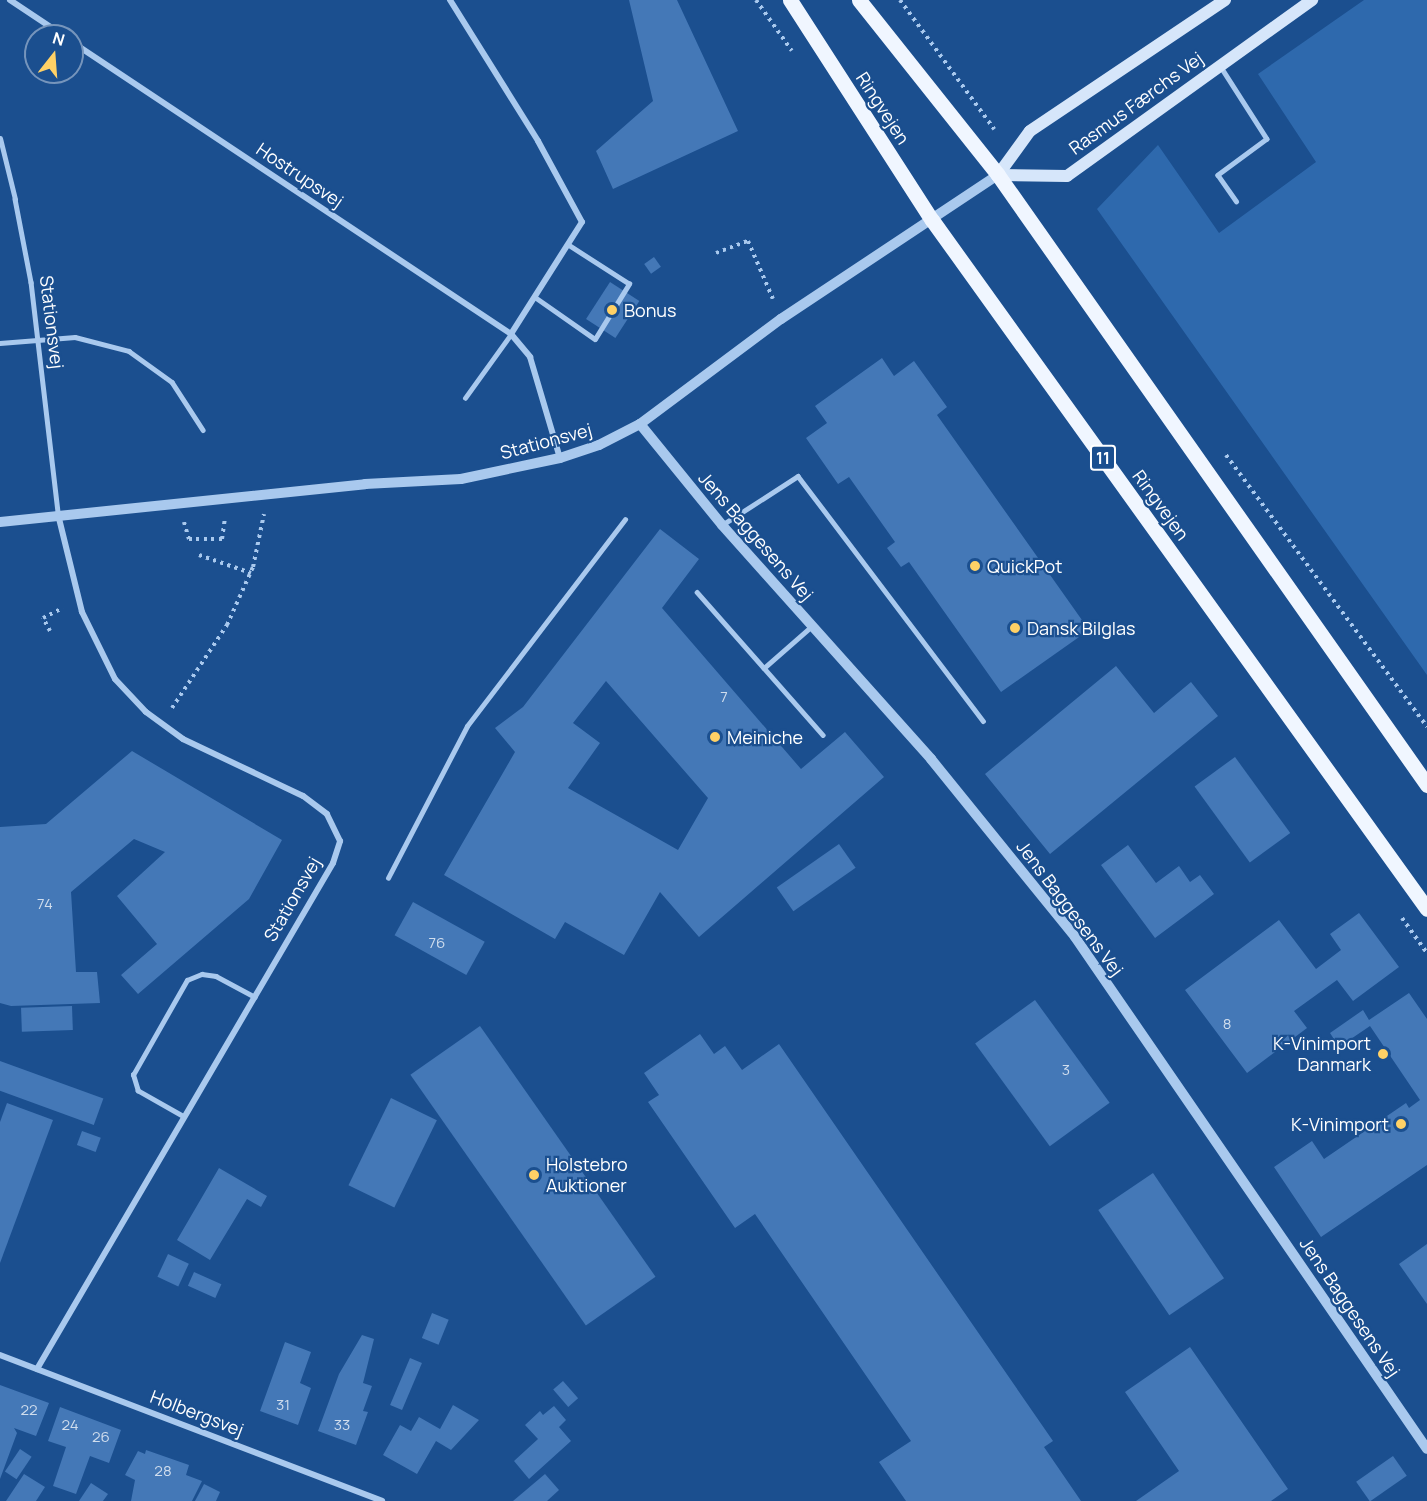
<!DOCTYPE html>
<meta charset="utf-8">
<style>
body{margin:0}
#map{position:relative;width:1427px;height:1501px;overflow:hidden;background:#1b4f8f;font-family:Manrope,sans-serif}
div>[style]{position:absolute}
.green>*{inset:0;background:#2e69ad}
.building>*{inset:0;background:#4478b7;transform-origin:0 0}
.path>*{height:4px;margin-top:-2px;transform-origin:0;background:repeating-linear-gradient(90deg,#a9c9ee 0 3px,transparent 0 7.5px)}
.service>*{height:4.5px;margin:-2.25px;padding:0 2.25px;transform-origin:2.25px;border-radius:2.25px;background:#a9c9ee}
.pedestrian>*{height:5px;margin:-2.5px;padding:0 2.5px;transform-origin:2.5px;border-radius:2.5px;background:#a9c9ee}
.minor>*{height:6px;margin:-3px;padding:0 3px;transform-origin:3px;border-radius:3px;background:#a9c9ee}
.tertiary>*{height:10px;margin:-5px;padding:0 5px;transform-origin:5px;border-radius:5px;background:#a9c9ee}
.secondary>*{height:12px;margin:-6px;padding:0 6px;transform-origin:6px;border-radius:6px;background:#d6e6fa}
.primary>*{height:15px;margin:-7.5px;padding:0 7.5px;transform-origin:7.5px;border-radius:7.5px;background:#f0f6ff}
.dots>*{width:16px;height:16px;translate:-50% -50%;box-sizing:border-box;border:3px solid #1b4f8f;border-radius:50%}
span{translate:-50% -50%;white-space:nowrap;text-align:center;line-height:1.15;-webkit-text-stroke:4.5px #1b4f8f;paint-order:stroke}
.number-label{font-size:15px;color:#d0dded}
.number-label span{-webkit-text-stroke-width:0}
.shield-label span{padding:2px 4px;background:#1b4f8f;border:2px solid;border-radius:4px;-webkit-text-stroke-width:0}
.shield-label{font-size:16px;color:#fff;font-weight:700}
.street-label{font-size:18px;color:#fff}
.poi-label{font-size:18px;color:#fff}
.left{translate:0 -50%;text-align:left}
.right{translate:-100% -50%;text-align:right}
.north{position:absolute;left:24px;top:24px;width:60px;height:60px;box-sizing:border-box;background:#1b4f8f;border:2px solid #7695bc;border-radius:50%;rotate:17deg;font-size:16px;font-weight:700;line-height:24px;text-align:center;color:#fff}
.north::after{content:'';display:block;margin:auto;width:21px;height:27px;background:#ffd166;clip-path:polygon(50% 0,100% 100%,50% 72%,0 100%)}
</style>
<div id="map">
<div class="green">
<i style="clip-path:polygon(1364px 0,1427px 0,1427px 675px,1097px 209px,1158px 145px,1219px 233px,1316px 162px,1258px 74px)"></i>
</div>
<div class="building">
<i style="clip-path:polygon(629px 0,677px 0,738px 131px,613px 189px,596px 151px,653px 101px)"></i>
<i style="left:654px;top:257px;width:12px;height:12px;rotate:55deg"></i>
<i style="left:610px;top:282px;width:35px;height:44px;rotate:33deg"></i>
<i style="clip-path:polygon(882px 358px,894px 376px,914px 361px,947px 407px,937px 415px,1089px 630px,1001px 692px,909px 562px,901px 567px,887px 548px,895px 542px,849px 477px,838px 484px,806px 438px,827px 423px,815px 406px)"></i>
<i style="clip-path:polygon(evenodd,660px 529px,699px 559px,662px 608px,801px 769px,845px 732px,884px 777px,699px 937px,660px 892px,624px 955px,565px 922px,555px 939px,444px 875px,515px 752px,495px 728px,523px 707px,660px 529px,606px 681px,708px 798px,678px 850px,568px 788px,600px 743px,573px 723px,606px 681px)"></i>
<i style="clip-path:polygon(1116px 666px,1154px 713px,1191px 682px,1218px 716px,1050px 854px,985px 774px)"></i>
<i style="clip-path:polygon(132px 751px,282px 840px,249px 899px,138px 994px,121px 975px,157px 944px,117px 896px,165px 852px,134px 839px,71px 892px,76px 972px,97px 972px,100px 1003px,11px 1006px,0 1003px,0 827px,46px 824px)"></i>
<i style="left:1235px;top:757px;width:94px;height:50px;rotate:54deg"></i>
<i style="left:839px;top:844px;width:29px;height:76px;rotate:55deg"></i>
<i style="clip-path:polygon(1128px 845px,1156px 883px,1179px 866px,1190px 882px,1200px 875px,1214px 894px,1155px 938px,1101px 865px)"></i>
<i style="left:413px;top:902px;width:82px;height:38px;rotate:29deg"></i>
<i style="clip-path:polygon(1359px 913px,1399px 967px,1353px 1001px,1337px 980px,1294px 1011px,1307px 1028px,1247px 1073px,1185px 990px,1279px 920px,1316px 969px,1341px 950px,1330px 934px)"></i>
<i style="clip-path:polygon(1409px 993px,1427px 1019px,1427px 1165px,1321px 1237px,1274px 1167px,1312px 1141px,1324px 1159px,1406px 1103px,1409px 1108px,1420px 1100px,1370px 1026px,1339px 1047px,1330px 1033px,1363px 1010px,1369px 1020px)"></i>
<i style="left:1035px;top:1000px;width:127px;height:74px;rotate:54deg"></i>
<i style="left:72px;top:1006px;width:24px;height:51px;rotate:88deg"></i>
<i style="left:480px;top:1026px;width:306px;height:85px;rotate:55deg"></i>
<i style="clip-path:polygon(700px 1034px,714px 1054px,725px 1046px,742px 1070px,779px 1044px,1053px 1441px,1044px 1447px,1081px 1501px,906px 1501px,879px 1462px,911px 1441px,755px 1214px,735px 1228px,648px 1102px,659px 1095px,644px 1073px)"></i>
<i style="left:0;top:1061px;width:110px;height:28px;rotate:20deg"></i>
<i style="left:391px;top:1098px;width:51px;height:97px;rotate:26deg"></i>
<i style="clip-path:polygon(7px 1103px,53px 1120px,0 1263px,0 1122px)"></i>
<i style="left:82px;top:1131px;width:20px;height:15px;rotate:20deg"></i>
<i style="clip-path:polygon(219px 1168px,267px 1196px,261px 1207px,247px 1199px,210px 1260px,177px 1240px)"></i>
<i style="left:1153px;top:1173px;width:127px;height:66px;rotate:56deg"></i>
<i style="clip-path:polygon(1427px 1244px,1427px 1304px,1399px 1264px)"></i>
<i style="left:168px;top:1254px;width:23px;height:25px;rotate:25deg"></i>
<i style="left:194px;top:1272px;width:30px;height:15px;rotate:24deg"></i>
<i style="left:432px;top:1313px;width:18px;height:27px;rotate:22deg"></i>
<i style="clip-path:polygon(362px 1335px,374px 1339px,363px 1383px,372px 1386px,363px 1411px,368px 1412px,356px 1445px,318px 1431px,339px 1374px)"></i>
<i style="clip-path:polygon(285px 1342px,311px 1352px,300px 1383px,311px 1388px,298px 1425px,260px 1411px)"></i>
<i style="clip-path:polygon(1190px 1347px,1288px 1489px,1271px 1501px,1136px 1501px,1179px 1471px,1125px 1392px)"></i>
<i style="left:410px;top:1358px;width:13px;height:51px;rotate:23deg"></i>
<i style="left:563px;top:1381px;width:23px;height:13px;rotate:49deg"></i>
<i style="clip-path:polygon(0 1385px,49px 1403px,36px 1436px,14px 1428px,17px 1433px,0 1479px)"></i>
<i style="clip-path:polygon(453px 1405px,479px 1420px,451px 1450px,436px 1441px,417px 1474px,383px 1455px,400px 1425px,411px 1431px,419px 1417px,440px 1429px)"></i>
<i style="clip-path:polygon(554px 1406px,566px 1420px,559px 1427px,571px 1441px,529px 1479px,514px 1461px,538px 1439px,525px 1425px,540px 1411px,543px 1415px)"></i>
<i style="clip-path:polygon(60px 1407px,121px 1430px,109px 1463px,90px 1456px,76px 1494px,53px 1486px,66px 1447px,48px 1441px)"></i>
<i style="left:20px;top:1449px;width:14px;height:27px;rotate:34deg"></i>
<i style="clip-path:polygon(146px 1450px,189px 1465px,186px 1475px,202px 1481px,192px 1501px,131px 1501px,135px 1480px,125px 1475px,138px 1451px,145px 1454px)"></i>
<i style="left:1393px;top:1456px;width:24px;height:45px;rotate:55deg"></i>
<i style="clip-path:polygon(24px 1474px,45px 1487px,36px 1501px,6px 1501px)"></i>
<i style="clip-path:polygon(545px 1474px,559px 1490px,547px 1501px,513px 1501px)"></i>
<i style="clip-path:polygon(91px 1483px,108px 1494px,103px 1501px,79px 1501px)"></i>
<i style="clip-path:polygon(204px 1484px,220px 1492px,216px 1501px,195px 1501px)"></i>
</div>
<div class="path">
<i style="left:756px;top:0;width:62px;rotate:54.8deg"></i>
<i style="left:900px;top:0;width:160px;rotate:53.9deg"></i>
<i style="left:716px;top:253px;width:34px;rotate:-21deg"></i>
<i style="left:748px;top:241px;width:63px;rotate:66.7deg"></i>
<i style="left:1226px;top:455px;width:338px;rotate:53.5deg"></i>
<i style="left:184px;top:522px;width:18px;rotate:74deg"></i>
<i style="left:189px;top:539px;width:33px"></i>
<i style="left:222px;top:539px;width:21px;rotate:-82deg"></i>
<i style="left:199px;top:555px;width:55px;rotate:19.1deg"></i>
<i style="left:50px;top:631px;width:15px;rotate:-118deg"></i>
<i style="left:43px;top:618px;width:22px;rotate:-27deg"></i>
<i style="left:172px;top:708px;width:100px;rotate:-56.5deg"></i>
<i style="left:227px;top:625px;width:64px;rotate:-65.9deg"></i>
<i style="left:253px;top:567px;width:54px;rotate:-78.3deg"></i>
<i style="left:1402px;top:918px;width:43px;rotate:54.5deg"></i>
</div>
<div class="service">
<i style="left:1221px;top:67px;width:85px;rotate:57.4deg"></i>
<i style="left:1267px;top:139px;width:61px;rotate:143.7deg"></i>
<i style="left:1218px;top:175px;width:32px;rotate:55deg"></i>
<i style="left:15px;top:199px;width:85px;rotate:79.1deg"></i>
<i style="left:31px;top:282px;width:233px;rotate:83.3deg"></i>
<i style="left:535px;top:297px;width:73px;rotate:35deg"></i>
<i style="left:595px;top:339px;width:65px;rotate:-58.3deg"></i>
<i style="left:629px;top:284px;width:72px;rotate:-147.4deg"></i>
<i style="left:0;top:343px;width:75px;rotate:-4.6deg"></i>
<i style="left:75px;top:337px;width:56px;rotate:14.5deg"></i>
<i style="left:129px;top:351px;width:53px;rotate:35.8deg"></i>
<i style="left:172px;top:382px;width:57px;rotate:57.1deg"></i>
<i style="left:465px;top:398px;width:79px;rotate:-54.3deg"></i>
<i style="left:722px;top:525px;width:90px;rotate:-32.8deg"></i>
<i style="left:798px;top:476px;width:307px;rotate:52.9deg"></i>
<i style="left:697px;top:592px;width:101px;rotate:48.6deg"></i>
<i style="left:764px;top:668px;width:64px;rotate:-41.2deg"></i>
<i style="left:764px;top:668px;width:89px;rotate:48.6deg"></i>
<i style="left:388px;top:878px;width:171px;rotate:-62.5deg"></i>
<i style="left:467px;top:726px;width:260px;rotate:-52.6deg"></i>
<i style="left:184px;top:1117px;width:53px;rotate:-150.5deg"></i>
<i style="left:138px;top:1091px;width:17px;rotate:-107deg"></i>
<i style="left:133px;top:1075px;width:109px;rotate:-60.4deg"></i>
<i style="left:187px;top:980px;width:16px;rotate:-22deg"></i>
<i style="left:202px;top:974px;width:14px;rotate:8deg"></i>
<i style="left:216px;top:976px;width:44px;rotate:28.3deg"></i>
</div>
<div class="pedestrian">
<i style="left:0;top:138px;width:63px;rotate:76.2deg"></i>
</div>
<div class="minor">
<i style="left:10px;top:0;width:65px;rotate:33.7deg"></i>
<i style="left:450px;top:0;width:166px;rotate:58deg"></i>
<i style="left:538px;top:141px;width:92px;rotate:61.5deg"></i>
<i style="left:582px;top:222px;width:133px;rotate:122.4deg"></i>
<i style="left:72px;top:42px;width:527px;rotate:33.63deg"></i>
<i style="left:511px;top:334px;width:30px;rotate:50deg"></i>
<i style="left:530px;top:357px;width:105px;rotate:73.5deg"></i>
<i style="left:0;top:1355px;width:409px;rotate:20.9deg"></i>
<i style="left:37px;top:1369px;width:586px;rotate:-59.67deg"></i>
<i style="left:333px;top:863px;width:23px;rotate:-72deg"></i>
<i style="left:340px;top:841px;width:30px;rotate:-116deg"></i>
<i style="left:327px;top:814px;width:30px;rotate:-143deg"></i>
<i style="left:303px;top:796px;width:133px;rotate:-154.6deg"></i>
<i style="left:183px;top:739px;width:46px;rotate:-143.9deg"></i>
<i style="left:146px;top:712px;width:45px;rotate:-133.2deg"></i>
<i style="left:115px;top:679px;width:75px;rotate:-116.2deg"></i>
<i style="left:82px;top:612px;width:101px;rotate:-103.8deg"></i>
</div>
<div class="tertiary">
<i style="left:640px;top:424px;width:130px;rotate:50.9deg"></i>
<i style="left:722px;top:525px;width:314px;rotate:48.2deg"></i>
<i style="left:931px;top:759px;width:229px;rotate:51deg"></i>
<i style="left:1075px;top:937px;width:621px;rotate:55.49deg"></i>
<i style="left:0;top:522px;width:367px;rotate:-5.9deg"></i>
<i style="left:365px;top:484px;width:96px;rotate:-3deg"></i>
<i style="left:461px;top:479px;width:101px;rotate:-12deg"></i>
<i style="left:560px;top:458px;width:41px;rotate:-18.4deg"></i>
<i style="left:599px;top:445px;width:46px;rotate:-27.1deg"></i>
<i style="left:640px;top:424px;width:176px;rotate:-36.7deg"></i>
<i style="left:781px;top:319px;width:260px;rotate:-33.6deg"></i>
</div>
<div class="secondary">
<i style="left:998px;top:175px;width:69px;rotate:0.8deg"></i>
<i style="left:1067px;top:176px;width:302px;rotate:-35.7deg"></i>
<i style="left:998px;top:175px;width:54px;rotate:-54deg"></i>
<i style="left:1030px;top:131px;width:235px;rotate:-33.9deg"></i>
</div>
<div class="primary">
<i style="left:790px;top:0;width:262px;rotate:57.2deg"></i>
<i style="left:932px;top:220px;width:848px;rotate:54.31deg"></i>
<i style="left:859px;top:0;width:223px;rotate:51.5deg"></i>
<i style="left:998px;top:175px;width:746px;rotate:54.88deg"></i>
</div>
<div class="dots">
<i style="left:612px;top:310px;background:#ffd166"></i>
<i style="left:975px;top:566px;background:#ffd166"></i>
<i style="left:1015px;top:628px;background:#ffd166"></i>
<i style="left:715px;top:737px;background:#ffd166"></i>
<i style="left:1383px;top:1054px;background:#ffd166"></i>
<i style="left:1401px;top:1124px;background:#ffd166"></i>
<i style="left:534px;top:1175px;background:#ffd166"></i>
</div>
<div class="number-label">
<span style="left:724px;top:697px">7</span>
<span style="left:45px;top:904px">74</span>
<span style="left:437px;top:943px">76</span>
<span style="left:1227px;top:1024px">8</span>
<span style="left:1066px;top:1070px">3</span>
<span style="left:283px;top:1405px">31</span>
<span style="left:29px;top:1410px">22</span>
<span style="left:70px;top:1425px">24</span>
<span style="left:342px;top:1425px">33</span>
<span style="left:101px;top:1437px">26</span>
<span style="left:163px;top:1471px">28</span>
</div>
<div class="shield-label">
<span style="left:1103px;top:458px">11</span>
</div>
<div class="street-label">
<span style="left:1136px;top:103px;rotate:-36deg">Rasmus Færchs Vej</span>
<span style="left:883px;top:108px;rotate:57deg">Ringvejen</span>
<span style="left:300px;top:175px;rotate:34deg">Hostrupsvej</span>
<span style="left:52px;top:322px;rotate:83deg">Stationsvej</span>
<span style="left:546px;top:441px;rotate:-15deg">Stationsvej</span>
<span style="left:1161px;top:505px;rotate:54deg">Ringvejen</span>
<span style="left:756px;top:536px;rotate:49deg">Jens Baggesens Vej</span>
<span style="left:292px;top:899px;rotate:-60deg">Stationsvej</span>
<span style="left:1070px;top:908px;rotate:53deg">Jens Baggesens Vej</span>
<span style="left:1350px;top:1307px;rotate:56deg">Jens Baggesens Vej</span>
<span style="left:197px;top:1413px;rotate:21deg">Holbergsvej</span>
</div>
<div class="poi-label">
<span class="left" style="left:624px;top:310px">Bonus</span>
<span class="left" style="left:987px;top:566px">QuickPot</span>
<span class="left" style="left:1027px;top:628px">Dansk Bilglas</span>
<span class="left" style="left:727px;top:737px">Meiniche</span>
<span class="right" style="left:1371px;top:1054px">K-Vinimport<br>Danmark</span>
<span class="right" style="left:1389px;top:1124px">K-Vinimport</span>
<span class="left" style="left:546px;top:1175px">Holstebro<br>Auktioner</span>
</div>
<div class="north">N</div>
</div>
